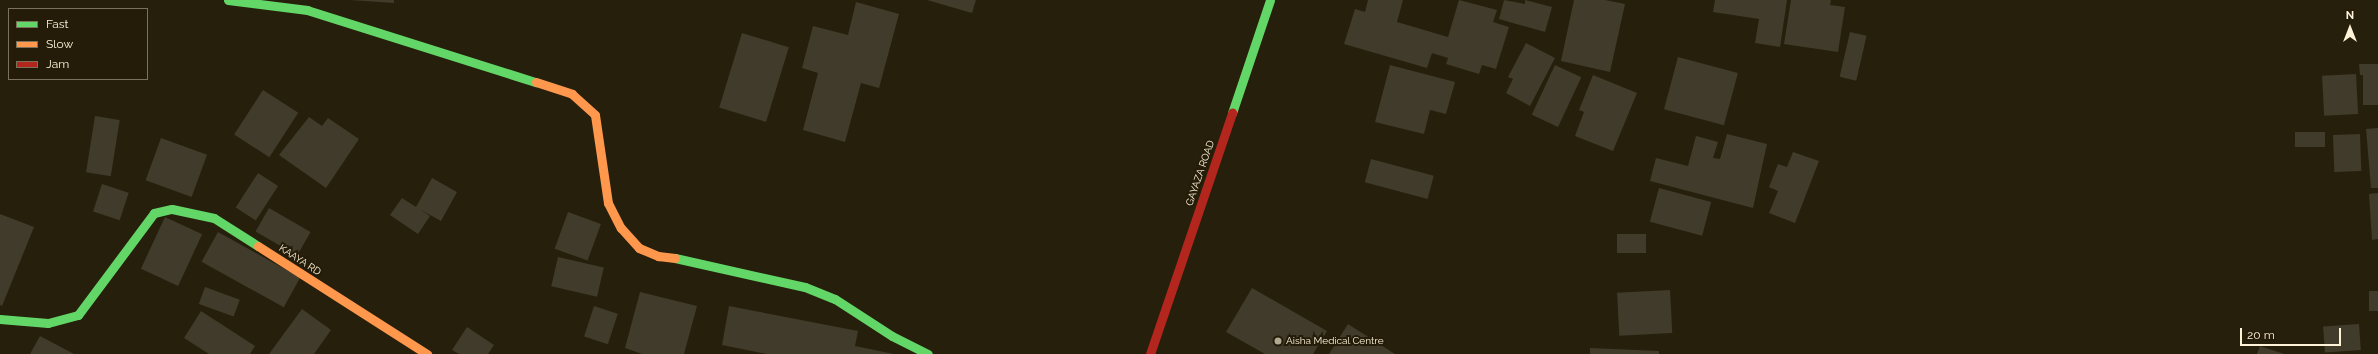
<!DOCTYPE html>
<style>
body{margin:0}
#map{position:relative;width:2378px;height:354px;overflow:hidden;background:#261f0c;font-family:Raleway,sans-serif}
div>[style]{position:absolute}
.building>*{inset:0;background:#403b2a;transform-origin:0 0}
.fast>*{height:9px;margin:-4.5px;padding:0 4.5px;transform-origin:4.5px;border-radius:4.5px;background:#63d668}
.slow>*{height:9px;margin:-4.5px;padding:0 4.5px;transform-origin:4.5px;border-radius:4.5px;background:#ff974d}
.jam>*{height:9px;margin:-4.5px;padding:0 4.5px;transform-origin:4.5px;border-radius:4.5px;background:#b3261e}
.dots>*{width:11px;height:11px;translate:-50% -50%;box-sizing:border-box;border:2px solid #241c08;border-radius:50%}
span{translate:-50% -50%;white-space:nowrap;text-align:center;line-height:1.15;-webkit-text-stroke:4px #241c08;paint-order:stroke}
.street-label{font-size:10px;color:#fef3d9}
.poi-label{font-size:10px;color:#fef3d9}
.left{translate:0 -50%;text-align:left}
.legend{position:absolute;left:8px;top:8px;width:140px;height:72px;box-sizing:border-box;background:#241c08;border:1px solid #7b725c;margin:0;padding:5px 7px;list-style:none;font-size:12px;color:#fef3d9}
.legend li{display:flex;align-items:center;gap:8px;height:20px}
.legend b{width:20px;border:1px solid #7b725c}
.north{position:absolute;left:2330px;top:8px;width:40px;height:40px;-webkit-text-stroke:3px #241c08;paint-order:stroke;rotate:0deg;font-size:11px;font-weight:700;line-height:16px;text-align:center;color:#fef3d9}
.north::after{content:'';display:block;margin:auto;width:14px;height:18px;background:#fef3d9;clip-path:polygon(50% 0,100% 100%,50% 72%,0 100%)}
.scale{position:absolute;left:2240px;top:328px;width:101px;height:18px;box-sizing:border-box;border:2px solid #fef3d9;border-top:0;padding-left:5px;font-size:12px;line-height:14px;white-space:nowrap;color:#fef3d9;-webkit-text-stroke:3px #241c08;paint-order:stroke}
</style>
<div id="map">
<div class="building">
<i style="clip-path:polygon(350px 0,394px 0,394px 3px)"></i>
<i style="clip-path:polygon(927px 0,976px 0,972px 13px)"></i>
<i style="clip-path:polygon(1368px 0,1403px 0,1397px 22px,1448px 37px,1459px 0,1497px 10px,1493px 22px,1509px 27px,1496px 69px,1482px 65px,1479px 74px,1446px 64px,1448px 58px,1432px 53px,1427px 68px,1344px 44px,1355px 9px,1365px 12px)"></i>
<i style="clip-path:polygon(1504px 0,1525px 4px,1525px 0,1552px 7px,1545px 32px,1499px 19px)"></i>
<i style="clip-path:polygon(1574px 0,1605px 0,1625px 4px,1610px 72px,1561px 61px)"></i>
<i style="clip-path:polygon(1715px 0,1787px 0,1780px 47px,1755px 43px,1759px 19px,1713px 12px)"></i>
<i style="clip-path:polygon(1791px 0,1831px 0,1830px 5px,1845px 7px,1838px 52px,1784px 44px)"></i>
<i style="clip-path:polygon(856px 2px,899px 14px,879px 88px,861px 83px,845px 142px,803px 130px,818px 73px,802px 68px,813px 26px,848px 35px)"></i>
<i style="left:1850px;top:32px;width:17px;height:46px;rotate:13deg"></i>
<i style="left:742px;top:33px;width:49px;height:78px;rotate:17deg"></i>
<i style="clip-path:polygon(1526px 43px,1555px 58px,1530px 106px,1506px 93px,1513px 79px,1508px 77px)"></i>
<i style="left:1678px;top:57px;width:62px;height:54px;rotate:15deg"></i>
<i style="clip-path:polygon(2359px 64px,2378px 64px,2378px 105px,2363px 105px,2363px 75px,2360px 75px)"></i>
<i style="clip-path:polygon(1390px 65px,1455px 82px,1446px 114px,1430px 110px,1424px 134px,1375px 122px)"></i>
<i style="left:1555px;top:65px;width:29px;height:55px;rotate:25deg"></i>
<i style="left:2356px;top:74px;width:40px;height:34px;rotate:87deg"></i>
<i style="clip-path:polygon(1593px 75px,1637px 93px,1613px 151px,1575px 136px,1584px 112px,1579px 110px)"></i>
<i style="left:263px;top:90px;width:42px;height:53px;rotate:33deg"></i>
<i style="left:95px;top:116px;width:25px;height:57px;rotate:9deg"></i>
<i style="clip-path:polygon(309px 117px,322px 126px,328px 118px,359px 139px,326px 188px,279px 155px)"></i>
<i style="clip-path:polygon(2378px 128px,2378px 188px,2371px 188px,2366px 129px)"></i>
<i style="left:2325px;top:132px;width:15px;height:30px;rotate:90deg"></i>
<i style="clip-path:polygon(1727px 134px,1767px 144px,1753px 208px,1650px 181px,1656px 158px,1688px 166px,1696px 136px,1718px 142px,1713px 158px,1720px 159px)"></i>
<i style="left:2360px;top:134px;width:37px;height:27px;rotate:88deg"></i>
<i style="left:161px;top:138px;width:49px;height:45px;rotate:20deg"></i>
<i style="clip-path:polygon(1793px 152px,1819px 161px,1795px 223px,1769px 213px,1778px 191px,1769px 187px,1778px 164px,1787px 167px)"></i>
<i style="left:1371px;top:159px;width:65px;height:24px;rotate:15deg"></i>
<i style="left:258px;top:173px;width:24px;height:41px;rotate:33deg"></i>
<i style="clip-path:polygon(432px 178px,457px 192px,441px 221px,421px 210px,430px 216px,418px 234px,390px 215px,402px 198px,416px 207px)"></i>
<i style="left:102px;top:184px;width:28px;height:29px;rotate:18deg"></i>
<i style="left:1659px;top:188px;width:54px;height:35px;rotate:15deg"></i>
<i style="clip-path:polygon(2378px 193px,2378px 239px,2372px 240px,2369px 194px)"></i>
<i style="left:269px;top:208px;width:48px;height:27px;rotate:30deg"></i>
<i style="left:568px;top:212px;width:35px;height:39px;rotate:20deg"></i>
<i style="clip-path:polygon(0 214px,34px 227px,2px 306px,0 305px)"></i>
<i style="left:165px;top:217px;width:41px;height:57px;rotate:25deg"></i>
<i style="left:218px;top:232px;width:94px;height:34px;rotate:29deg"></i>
<i style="left:1617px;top:234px;width:29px;height:19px"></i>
<i style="left:558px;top:257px;width:47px;height:30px;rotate:13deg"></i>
<i style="left:205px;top:287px;width:37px;height:18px;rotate:20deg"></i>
<i style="clip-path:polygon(1252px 288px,1327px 331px,1313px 354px,1265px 354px,1226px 332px)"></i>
<i style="left:1670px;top:290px;width:43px;height:53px;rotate:87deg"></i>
<i style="left:2369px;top:291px;width:9px;height:20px"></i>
<i style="clip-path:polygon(640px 292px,697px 306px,684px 354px,642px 354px,625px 348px)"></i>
<i style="left:594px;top:306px;width:25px;height:32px;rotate:18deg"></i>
<i style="clip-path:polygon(729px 306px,858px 331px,855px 346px,894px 354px,767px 354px,722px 345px)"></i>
<i style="clip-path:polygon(302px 309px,331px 330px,314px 354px,269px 354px)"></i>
<i style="clip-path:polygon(201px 311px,255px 346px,250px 354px,209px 354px,184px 338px)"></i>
<i style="clip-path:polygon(1348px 324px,1395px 354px,1329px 354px)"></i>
<i style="left:2359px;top:324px;width:26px;height:36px;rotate:86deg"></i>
<i style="clip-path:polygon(467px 327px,494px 345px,488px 354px,459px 354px,452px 350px)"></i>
<i style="clip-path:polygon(40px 336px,74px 354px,30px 354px)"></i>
<i style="clip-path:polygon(2260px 346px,2284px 354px,2257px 354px)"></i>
<i style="clip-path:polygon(1590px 348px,1659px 351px,1659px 354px,1590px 354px)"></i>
</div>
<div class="fast">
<i style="left:228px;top:0;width:80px;rotate:7.2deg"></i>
<i style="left:307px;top:10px;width:240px;rotate:17.5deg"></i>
<i style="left:1232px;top:113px;width:119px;rotate:-71.4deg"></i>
<i style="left:675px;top:258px;width:133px;rotate:12.6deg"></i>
<i style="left:805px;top:287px;width:32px;rotate:22deg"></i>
<i style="left:835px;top:299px;width:68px;rotate:33deg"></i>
<i style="left:892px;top:336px;width:40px;rotate:26.6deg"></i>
<i style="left:0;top:319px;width:48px;rotate:4.8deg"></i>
<i style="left:48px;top:323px;width:31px;rotate:-15deg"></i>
<i style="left:78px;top:315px;width:127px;rotate:-53.3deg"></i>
<i style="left:154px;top:213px;width:18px;rotate:-13deg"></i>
<i style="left:172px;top:209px;width:43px;rotate:12.1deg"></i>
<i style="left:214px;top:218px;width:52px;rotate:32.5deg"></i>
</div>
<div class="slow">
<i style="left:536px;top:82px;width:38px;rotate:18deg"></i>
<i style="left:572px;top:94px;width:31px;rotate:42deg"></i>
<i style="left:595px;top:115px;width:89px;rotate:81.6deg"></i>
<i style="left:608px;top:203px;width:28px;rotate:63deg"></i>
<i style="left:621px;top:228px;width:27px;rotate:48deg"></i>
<i style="left:639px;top:248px;width:21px;rotate:23deg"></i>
<i style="left:658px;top:256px;width:17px;rotate:7deg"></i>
<i style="left:258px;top:246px;width:201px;rotate:32.6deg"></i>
</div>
<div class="jam">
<i style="left:1150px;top:354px;width:255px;rotate:-71.2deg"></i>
</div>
<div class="dots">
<i style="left:1278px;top:341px;background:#b2a991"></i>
</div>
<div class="street-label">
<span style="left:1200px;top:173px;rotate:-71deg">GAYAZA ROAD</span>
<span style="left:300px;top:260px;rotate:33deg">KAAYA RD</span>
</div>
<div class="poi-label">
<span class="left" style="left:1286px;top:341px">Aisha Medical Centre</span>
</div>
<ul class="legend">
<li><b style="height:5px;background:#63d668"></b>Fast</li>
<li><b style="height:5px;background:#ff974d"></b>Slow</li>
<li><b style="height:5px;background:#b3261e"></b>Jam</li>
</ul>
<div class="north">N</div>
<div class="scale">20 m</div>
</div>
